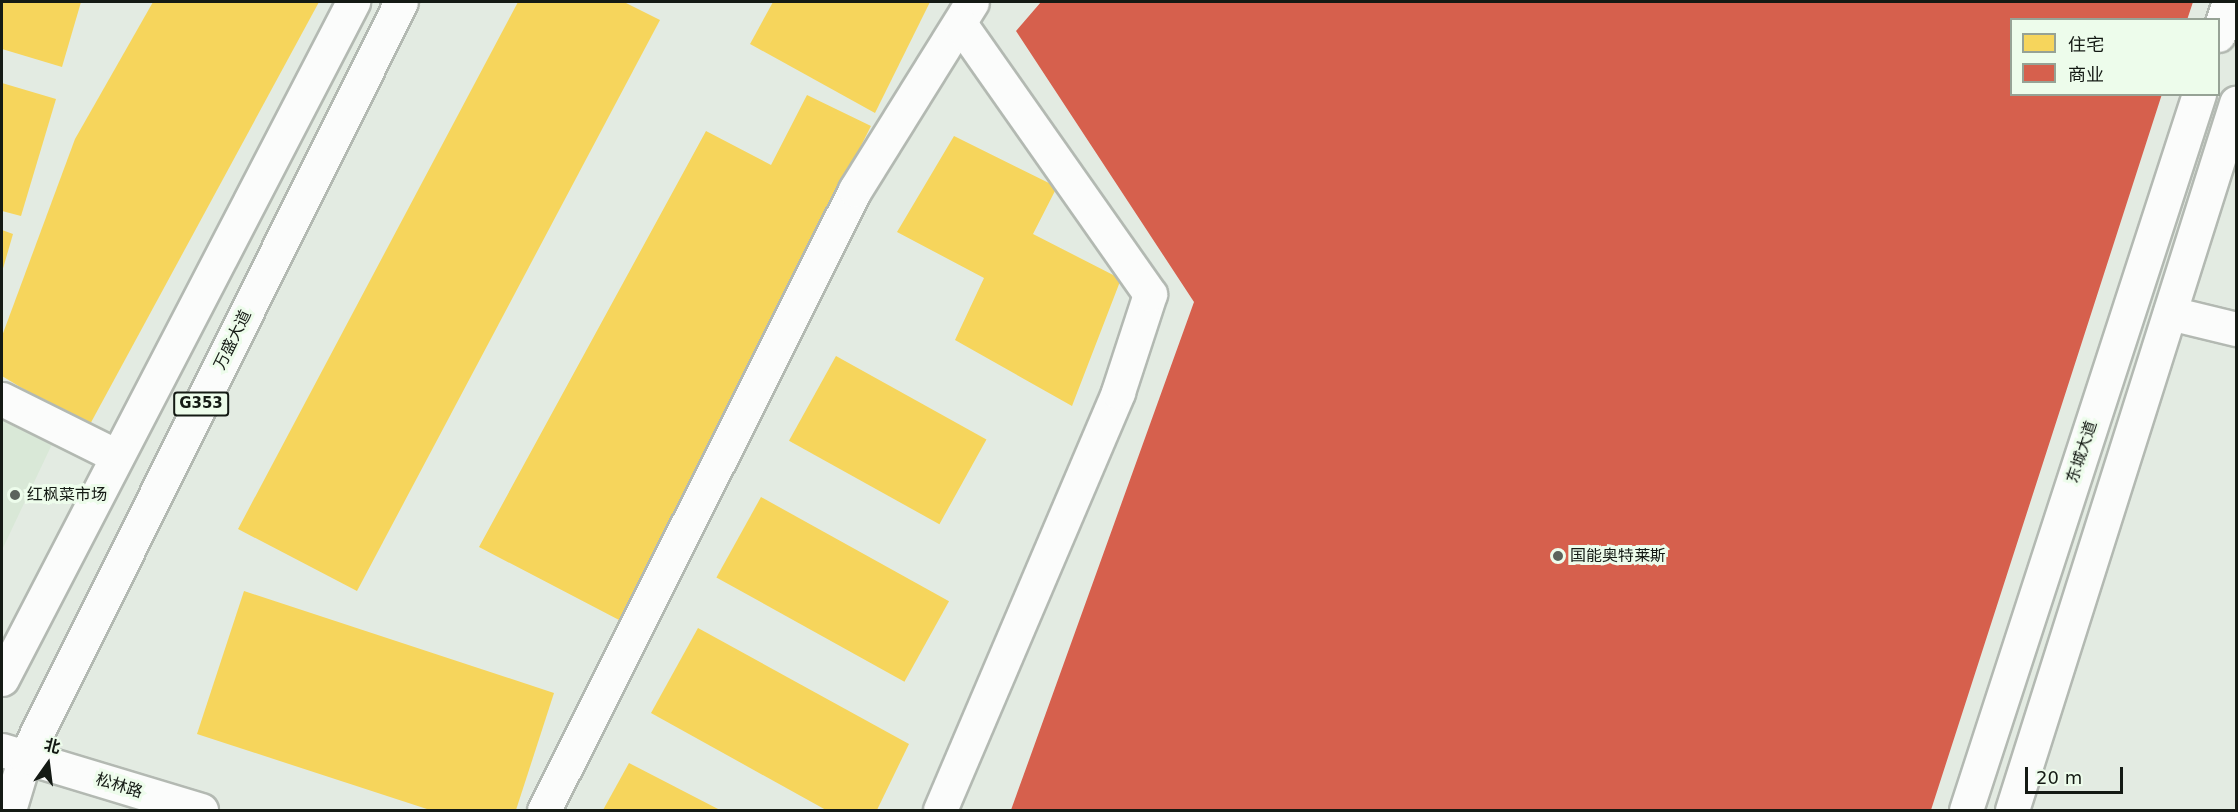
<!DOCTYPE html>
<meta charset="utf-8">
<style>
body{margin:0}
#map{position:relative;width:2238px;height:812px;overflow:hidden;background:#e3ebe2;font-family:"DejaVu Sans","Noto Sans SC",sans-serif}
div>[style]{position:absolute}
.built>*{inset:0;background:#d9e8d7}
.homes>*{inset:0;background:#f6d55c;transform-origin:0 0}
.shops>*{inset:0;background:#d6604d}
.roads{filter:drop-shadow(2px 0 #b3b9b2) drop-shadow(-2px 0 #b3b9b2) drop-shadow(0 2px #b3b9b2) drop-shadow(0 -2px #b3b9b2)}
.minor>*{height:33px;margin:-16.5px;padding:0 16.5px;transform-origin:16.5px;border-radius:16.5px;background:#fbfcfb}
.tertiary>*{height:33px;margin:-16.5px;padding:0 16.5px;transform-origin:16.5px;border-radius:16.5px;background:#fbfcfb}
.primary>*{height:33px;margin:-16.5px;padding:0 16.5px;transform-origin:16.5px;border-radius:16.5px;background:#fbfcfb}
.trunk>*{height:33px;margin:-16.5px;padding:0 16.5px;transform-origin:16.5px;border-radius:16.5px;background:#fbfcfb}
.dots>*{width:16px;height:16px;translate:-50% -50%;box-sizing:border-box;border:3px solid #edfceb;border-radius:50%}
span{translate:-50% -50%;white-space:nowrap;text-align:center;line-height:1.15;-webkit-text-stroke:6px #edfceb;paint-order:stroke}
.shield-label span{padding:2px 4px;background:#edfceb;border:2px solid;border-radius:4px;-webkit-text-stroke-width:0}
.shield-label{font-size:15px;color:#141a14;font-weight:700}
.street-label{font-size:16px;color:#141a14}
.poi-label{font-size:16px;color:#141a14}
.left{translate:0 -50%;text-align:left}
.frame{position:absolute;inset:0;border:3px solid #141a14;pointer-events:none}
.legend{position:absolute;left:2010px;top:18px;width:210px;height:78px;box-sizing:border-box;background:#edfceb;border:2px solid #96a295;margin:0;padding:8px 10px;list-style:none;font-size:18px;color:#141a14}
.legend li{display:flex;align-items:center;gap:12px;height:30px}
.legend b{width:30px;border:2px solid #96a295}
.north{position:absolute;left:18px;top:734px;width:60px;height:60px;-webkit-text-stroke:4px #edfceb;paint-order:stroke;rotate:14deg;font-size:16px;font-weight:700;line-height:24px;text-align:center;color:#141a14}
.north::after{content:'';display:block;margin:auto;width:21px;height:27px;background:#141a14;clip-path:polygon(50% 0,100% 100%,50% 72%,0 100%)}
.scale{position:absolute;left:2025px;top:767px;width:98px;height:27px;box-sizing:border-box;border:3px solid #141a14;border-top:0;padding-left:8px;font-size:18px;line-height:21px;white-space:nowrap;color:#141a14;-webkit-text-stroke:4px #edfceb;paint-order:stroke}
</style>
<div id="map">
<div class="built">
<i style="clip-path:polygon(2px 414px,54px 440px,2px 550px)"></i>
</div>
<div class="homes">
<i style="clip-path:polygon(2px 2px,81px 2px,62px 67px,2px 49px)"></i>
<i style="clip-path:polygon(153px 2px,319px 2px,88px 428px,2px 376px,2px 336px,75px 139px)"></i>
<i style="clip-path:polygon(518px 2px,624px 2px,660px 20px,357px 591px,238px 529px)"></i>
<i style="clip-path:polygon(773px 2px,930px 2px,875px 113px,750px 44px)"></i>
<i style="clip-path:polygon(2px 83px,56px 99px,21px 216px,2px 211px)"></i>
<i style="clip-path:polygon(807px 95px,871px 126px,621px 621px,479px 547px,706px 131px,771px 165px)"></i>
<i style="clip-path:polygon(954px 136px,1057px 187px,1033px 234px,1121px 279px,1072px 406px,955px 340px,984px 278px,897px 232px)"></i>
<i style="clip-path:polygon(2px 230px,13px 234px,2px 272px)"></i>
<i style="left:836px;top:356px;width:172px;height:97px;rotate:29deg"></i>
<i style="left:761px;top:497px;width:215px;height:92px;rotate:29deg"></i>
<i style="clip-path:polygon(244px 591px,554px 693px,516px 810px,430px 810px,197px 734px)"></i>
<i style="clip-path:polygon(698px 628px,909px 744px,877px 810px,826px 810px,651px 713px)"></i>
<i style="clip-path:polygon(629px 763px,720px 810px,603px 810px)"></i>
</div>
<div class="shops">
<i style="clip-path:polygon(1041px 2px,2193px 2px,2187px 20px,2012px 20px,2012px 94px,2162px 94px,1931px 810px,1011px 810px,1194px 302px,1016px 31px)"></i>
</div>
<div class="roads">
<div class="minor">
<i style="left:2170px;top:313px;width:68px;rotate:13.6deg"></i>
<i style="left:2px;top:399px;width:128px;rotate:26.4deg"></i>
<i style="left:544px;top:810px;width:694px;rotate:-63.36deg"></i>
<i style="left:855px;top:190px;width:221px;rotate:-58.1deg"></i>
<i style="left:940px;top:810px;width:454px;rotate:-66.9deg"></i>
<i style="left:1118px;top:392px;width:103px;rotate:-71.9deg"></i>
<i style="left:1150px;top:294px;width:330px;rotate:-125.1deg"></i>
</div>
<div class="tertiary">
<i style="left:2px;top:750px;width:208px;rotate:16.8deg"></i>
</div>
<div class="primary">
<i style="left:2218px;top:35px;width:35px;rotate:-72deg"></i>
<i style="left:1966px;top:810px;width:753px;rotate:-71.97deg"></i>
<i style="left:2012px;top:810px;width:742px;rotate:-72.42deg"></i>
</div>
<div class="trunk">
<i style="left:2px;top:679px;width:763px;rotate:-62.59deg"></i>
<i style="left:9px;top:810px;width:55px;rotate:-73.2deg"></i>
<i style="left:25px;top:757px;width:843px;rotate:-63.53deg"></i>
</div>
</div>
<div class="dots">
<i style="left:15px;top:495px;background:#5c635c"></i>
<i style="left:1558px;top:556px;background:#5c635c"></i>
</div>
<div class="shield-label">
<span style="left:201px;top:404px">G353</span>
</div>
<div class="street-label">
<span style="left:233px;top:340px;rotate:-64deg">万盛大道</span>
<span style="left:2082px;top:452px;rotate:-72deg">东城大道</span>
<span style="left:119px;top:786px;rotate:17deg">松林路</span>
</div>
<div class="poi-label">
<span class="left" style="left:27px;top:495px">红枫菜市场</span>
<span class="left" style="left:1570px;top:556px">国能奥特莱斯</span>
</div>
<div class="frame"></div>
<ul class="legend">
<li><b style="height:16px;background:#f6d55c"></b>住宅</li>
<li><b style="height:16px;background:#d6604d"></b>商业</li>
</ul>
<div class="north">北</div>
<div class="scale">20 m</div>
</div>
